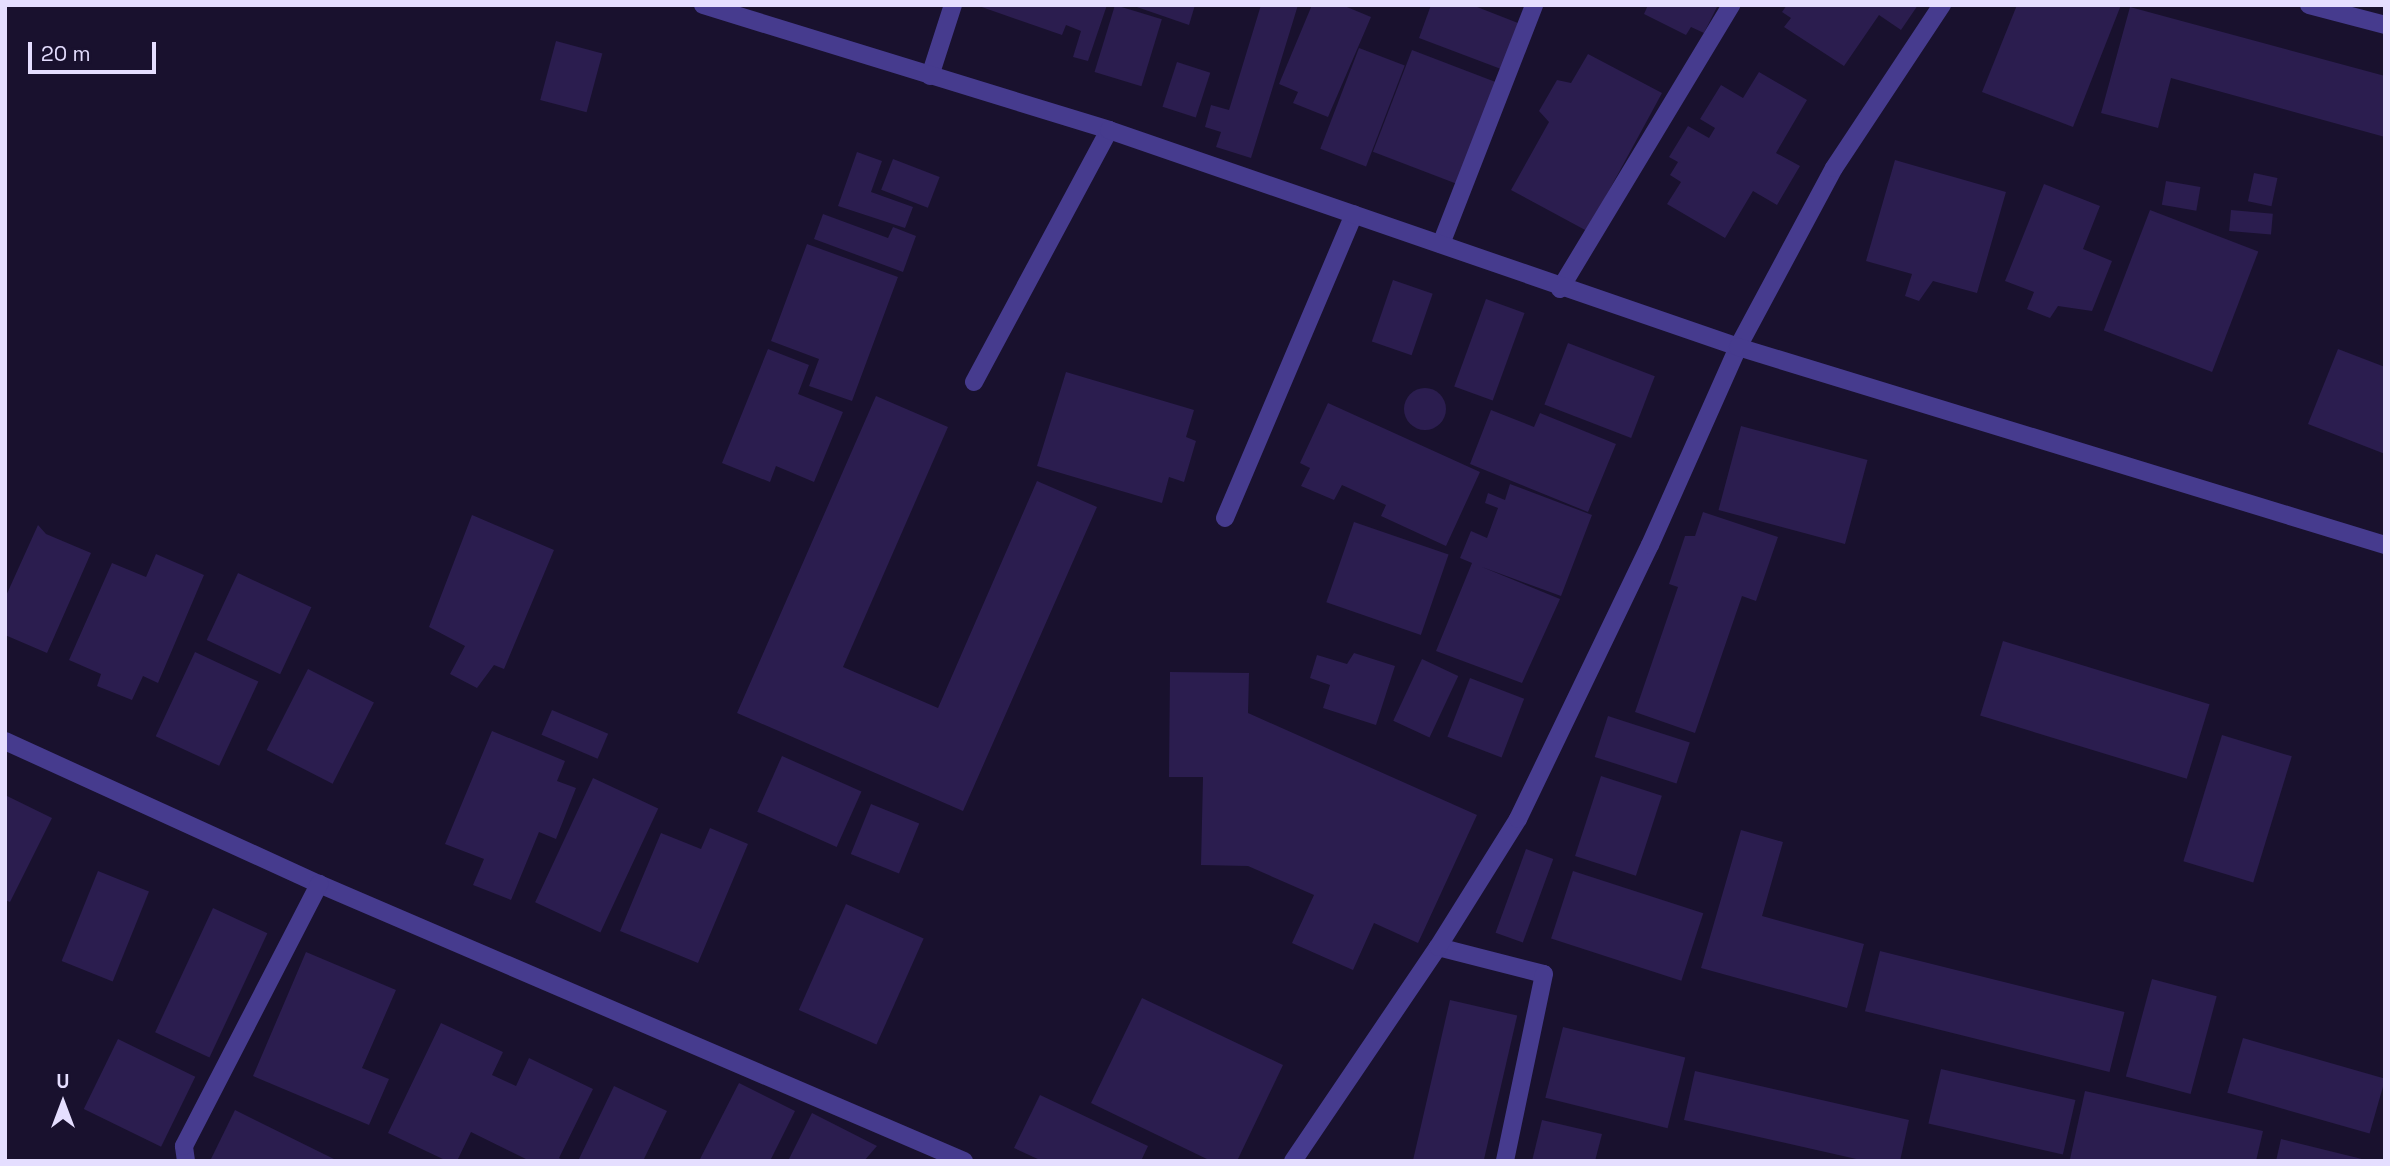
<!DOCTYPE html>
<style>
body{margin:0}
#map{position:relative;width:2390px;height:1166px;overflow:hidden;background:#19112e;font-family:"Space Grotesk",sans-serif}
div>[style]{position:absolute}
.building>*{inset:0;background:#2b1d4f;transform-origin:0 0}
.round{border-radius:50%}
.service>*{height:18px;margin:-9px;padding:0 9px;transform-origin:9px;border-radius:9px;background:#463b8e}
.minor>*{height:18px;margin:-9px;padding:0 9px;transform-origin:9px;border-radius:9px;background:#463b8e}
.tertiary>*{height:18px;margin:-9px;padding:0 9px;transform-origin:9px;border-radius:9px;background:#463b8e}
span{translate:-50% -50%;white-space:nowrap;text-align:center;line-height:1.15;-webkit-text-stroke:5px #19112e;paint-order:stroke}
.frame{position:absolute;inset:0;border:7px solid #e5deff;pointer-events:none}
.north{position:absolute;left:28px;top:1068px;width:70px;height:70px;-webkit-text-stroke:5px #19112e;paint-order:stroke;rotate:0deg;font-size:19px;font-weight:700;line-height:28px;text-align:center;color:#e5deff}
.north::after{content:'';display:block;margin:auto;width:24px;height:32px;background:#e5deff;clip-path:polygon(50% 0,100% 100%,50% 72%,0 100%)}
.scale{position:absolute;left:28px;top:42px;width:128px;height:32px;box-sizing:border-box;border:4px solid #e5deff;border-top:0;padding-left:9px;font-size:21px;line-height:24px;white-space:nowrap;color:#e5deff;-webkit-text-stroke:5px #19112e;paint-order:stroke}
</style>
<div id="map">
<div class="building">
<i style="clip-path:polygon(976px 5px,1107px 5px,1088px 61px,1073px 57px,1081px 31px,1066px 25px,1062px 35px)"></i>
<i style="left:1115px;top:5px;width:49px;height:70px;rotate:17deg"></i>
<i style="clip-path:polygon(1131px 5px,1195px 5px,1189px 25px)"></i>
<i style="clip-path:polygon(1261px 5px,1298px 5px,1251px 158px,1216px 147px,1221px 132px,1205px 127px,1211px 105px,1229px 110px)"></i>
<i style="clip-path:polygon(1312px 5px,1342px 5px,1371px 17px,1328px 117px,1293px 103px,1298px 92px,1279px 84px)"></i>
<i style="clip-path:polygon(1431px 5px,1472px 5px,1518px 23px,1501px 69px,1419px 38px)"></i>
<i style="clip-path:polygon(1648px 5px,1718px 5px,1704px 33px,1691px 27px,1686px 35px,1644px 14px)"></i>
<i style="clip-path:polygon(1787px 5px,1918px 5px,1901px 30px,1879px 15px,1844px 66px,1784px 27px,1791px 18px,1782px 12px)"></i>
<i style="clip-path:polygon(2017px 5px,2121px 5px,2073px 127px,1982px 92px)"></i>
<i style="clip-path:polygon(2130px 7px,2385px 76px,2385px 137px,2171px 78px,2158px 128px,2101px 113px)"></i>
<i style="left:556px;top:41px;width:48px;height:61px;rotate:15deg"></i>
<i style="left:1359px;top:48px;width:49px;height:108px;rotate:21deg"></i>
<i style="left:1412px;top:50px;width:93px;height:109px;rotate:21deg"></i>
<i style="clip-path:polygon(1588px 54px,1662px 93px,1587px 231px,1511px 190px,1549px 122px,1539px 111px,1557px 80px,1571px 83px)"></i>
<i style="left:1177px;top:62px;width:35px;height:47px;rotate:18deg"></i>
<i style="clip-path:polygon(1759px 72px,1807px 100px,1776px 153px,1800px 166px,1777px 205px,1753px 191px,1725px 238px,1667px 204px,1681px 182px,1670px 175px,1678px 162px,1669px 157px,1688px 126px,1709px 138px,1715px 128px,1700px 119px,1721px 85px,1743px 98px)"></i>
<i style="clip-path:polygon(857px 152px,882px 161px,871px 192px,913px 207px,905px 228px,838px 206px)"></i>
<i style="left:893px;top:159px;width:50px;height:33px;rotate:21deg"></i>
<i style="clip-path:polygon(1895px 160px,2006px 192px,1977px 293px,1933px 281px,1919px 301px,1905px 296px,1912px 274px,1866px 261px)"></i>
<i style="left:2254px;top:173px;width:24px;height:29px;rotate:12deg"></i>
<i style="left:2166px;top:181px;width:35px;height:24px;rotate:10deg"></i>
<i style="clip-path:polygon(2044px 184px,2100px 206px,2083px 249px,2112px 261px,2092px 311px,2058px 306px,2050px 318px,2027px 309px,2034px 292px,2005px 281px)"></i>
<i style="left:2150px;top:210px;width:116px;height:129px;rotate:21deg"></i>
<i style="left:2231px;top:210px;width:42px;height:21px;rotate:5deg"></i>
<i style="clip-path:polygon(823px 214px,888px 238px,893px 227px,916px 236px,903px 272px,814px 239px)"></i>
<i style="clip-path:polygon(807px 244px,898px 277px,852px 401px,809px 386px,819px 359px,771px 341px)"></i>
<i style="left:1393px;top:280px;width:42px;height:65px;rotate:19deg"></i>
<i style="left:1486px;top:299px;width:41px;height:93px;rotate:20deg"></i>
<i style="left:1568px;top:343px;width:93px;height:66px;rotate:21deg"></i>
<i style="clip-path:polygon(768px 349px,809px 365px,798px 394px,843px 412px,814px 482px,776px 466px,770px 482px,722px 463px)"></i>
<i style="clip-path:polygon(2338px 349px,2385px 367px,2385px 454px,2308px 424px)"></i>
<i style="clip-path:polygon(1066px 372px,1194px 410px,1186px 437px,1196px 441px,1184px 482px,1169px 477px,1162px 503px,1037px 466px)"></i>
<i class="round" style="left:1404px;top:388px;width:42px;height:42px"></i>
<i style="clip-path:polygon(876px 396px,948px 427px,843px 667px,938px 708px,1037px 481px,1097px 507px,963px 811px,737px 713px)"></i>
<i style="clip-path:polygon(1328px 403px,1480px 472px,1446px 546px,1381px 516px,1386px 505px,1342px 485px,1334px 500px,1301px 486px,1310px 468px,1300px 463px)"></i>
<i style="clip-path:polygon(1491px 410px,1534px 427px,1540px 413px,1616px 444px,1588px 512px,1470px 464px)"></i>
<i style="left:1741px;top:426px;width:131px;height:87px;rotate:15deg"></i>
<i style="clip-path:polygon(1510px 484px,1592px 515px,1561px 596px,1482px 567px,1560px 599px,1522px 683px,1436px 651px,1472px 563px,1460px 558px,1471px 531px,1487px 538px,1498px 508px,1485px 503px,1488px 493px,1505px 500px)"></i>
<i style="clip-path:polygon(1703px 512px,1778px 537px,1756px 601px,1742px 596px,1695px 733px,1635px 712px,1678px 587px,1669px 584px,1685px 536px,1695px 536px)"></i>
<i style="clip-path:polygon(472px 515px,554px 550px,504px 669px,494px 665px,477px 688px,450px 674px,465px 646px,429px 627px)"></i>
<i style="left:1354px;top:522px;width:100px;height:85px;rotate:19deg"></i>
<i style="clip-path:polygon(38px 525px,46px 534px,91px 553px,47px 653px,5px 635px,5px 598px)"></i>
<i style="clip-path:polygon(156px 554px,204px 575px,158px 683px,143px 676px,132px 700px,97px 686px,101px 674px,69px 660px,112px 563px,146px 577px)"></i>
<i style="left:238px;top:573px;width:81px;height:74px;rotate:25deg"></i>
<i style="left:2003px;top:641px;width:216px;height:78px;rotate:17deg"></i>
<i style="left:195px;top:652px;width:70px;height:93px;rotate:25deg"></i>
<i style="clip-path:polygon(1354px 653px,1395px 666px,1376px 725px,1323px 708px,1330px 685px,1310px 678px,1317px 655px,1347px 664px)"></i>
<i style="left:1422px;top:659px;width:40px;height:68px;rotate:25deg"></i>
<i style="left:308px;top:669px;width:74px;height:91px;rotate:27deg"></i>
<i style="clip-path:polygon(1170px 672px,1249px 673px,1248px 713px,1477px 815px,1418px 943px,1374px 923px,1353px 970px,1292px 943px,1314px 895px,1248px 866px,1201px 865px,1203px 777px,1169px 777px)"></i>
<i style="left:1470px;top:678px;width:58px;height:63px;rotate:21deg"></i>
<i style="left:552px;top:710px;width:61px;height:27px;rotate:23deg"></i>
<i style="left:1608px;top:716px;width:86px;height:43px;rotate:18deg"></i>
<i style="clip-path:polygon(492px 731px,565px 761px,557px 781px,576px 788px,556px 839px,539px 832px,511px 900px,473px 885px,484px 859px,445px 844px)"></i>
<i style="left:2222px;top:735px;width:73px;height:132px;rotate:17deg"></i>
<i style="left:782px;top:756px;width:87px;height:61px;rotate:24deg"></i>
<i style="left:1601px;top:776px;width:64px;height:84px;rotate:18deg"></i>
<i style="left:593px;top:778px;width:72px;height:137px;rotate:25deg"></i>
<i style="clip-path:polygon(5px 795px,52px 818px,10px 902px,5px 900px)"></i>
<i style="left:871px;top:804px;width:52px;height:54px;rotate:22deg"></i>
<i style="clip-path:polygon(710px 828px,748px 844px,698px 963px,620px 931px,661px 833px,701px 849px)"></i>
<i style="clip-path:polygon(1741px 830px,1783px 842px,1762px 916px,1864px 944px,1847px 1008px,1701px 968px)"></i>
<i style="left:1526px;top:849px;width:29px;height:89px;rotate:20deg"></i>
<i style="left:98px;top:871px;width:55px;height:97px;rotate:22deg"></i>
<i style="left:1573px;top:871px;width:137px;height:71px;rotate:18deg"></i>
<i style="left:846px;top:904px;width:85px;height:116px;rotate:24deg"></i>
<i style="left:213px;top:908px;width:60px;height:137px;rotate:25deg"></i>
<i style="left:1880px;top:951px;width:252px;height:62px;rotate:14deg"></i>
<i style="clip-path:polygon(306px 952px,396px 990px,362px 1068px,389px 1079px,369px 1125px,253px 1076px)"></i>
<i style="left:2152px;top:979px;width:67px;height:101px;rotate:15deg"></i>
<i style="clip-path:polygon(1142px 998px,1283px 1065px,1237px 1161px,1211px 1161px,1091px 1103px)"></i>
<i style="left:1450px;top:1000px;width:69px;height:165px;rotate:13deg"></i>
<i style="clip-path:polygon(441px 1023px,503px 1052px,492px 1075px,516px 1086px,529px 1058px,593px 1089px,559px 1158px,565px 1161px,530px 1161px,471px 1132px,457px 1161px,447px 1161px,388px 1133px)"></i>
<i style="left:1563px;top:1027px;width:126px;height:73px;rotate:14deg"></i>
<i style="left:2243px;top:1038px;width:148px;height:57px;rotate:16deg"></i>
<i style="left:118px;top:1039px;width:86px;height:78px;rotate:26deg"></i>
<i style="left:1941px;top:1069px;width:138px;height:56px;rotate:13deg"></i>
<i style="clip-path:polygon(1695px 1071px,1909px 1120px,1900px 1161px,1865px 1161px,1684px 1120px)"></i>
<i style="clip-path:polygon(739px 1083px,795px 1111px,770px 1161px,699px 1161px)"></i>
<i style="clip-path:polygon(614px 1086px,667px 1111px,643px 1161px,578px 1161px)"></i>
<i style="clip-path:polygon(2085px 1091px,2263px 1131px,2256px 1161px,2070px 1159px)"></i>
<i style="clip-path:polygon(1040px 1095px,1148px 1146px,1141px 1161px,1042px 1161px,1014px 1148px)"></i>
<i style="clip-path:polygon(235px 1110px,338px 1161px,210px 1161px)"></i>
<i style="clip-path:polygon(812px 1113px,877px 1146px,864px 1161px,788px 1161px)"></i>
<i style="clip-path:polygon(1542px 1120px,1602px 1134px,1595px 1161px,1532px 1161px)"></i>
<i style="clip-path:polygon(2281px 1139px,2366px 1160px,2366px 1161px,2276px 1161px)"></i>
</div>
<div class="service">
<i style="left:2309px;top:5px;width:79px;rotate:14.7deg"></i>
<i style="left:1738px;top:347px;width:203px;rotate:-61.8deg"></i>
<i style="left:1834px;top:168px;width:196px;rotate:-56.5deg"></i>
<i style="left:974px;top:382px;width:286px;rotate:-61.8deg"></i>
<i style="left:1438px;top:947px;width:109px;rotate:14.3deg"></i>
<i style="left:1544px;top:974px;width:191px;rotate:101.8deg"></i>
</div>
<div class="minor">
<i style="left:930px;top:76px;width:75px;rotate:-72.1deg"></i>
<i style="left:1441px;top:244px;width:256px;rotate:-68.7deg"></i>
<i style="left:1560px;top:289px;width:332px;rotate:-58.9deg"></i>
<i style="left:1225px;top:518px;width:330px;rotate:-67deg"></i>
<i style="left:5px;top:741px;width:345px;rotate:24.5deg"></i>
<i style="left:319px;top:884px;width:702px;rotate:23.24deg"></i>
<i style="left:186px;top:1161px;width:15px;rotate:-98deg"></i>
<i style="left:184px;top:1146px;width:295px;rotate:-62.7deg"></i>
<i style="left:1293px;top:1161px;width:258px;rotate:-55.9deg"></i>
<i style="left:1438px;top:947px;width:151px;rotate:-58deg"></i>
<i style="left:1518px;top:819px;width:304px;rotate:-64.3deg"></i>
<i style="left:1650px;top:545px;width:217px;rotate:-66deg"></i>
</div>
<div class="tertiary">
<i style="left:703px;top:5px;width:425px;rotate:17.1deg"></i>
<i style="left:1109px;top:130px;width:665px;rotate:19.03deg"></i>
<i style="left:1738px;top:347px;width:677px;rotate:17.02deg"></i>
</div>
<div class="frame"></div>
<div class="north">U</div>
<div class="scale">20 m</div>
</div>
